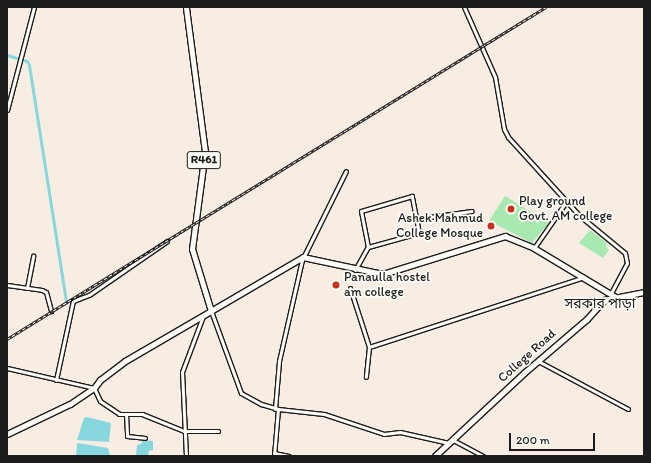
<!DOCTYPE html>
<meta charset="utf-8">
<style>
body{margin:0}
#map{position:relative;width:651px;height:463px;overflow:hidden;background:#f8ede3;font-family:Itim,"Noto Sans Bengali",sans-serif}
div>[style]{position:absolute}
.green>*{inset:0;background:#a8e8b1}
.water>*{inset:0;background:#86d7de}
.canal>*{height:3px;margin:-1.5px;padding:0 1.5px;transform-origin:1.5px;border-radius:1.5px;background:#86d7de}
.roads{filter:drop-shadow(1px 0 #1c1c1c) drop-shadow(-1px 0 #1c1c1c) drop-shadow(0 1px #1c1c1c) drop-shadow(0 -1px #1c1c1c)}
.minor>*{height:3px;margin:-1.5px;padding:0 1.5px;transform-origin:1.5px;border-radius:1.5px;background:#fdfcf7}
.secondary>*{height:4.5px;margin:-2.25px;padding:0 2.25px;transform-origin:2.25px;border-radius:2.25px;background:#fdfcf7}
.primary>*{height:5px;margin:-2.5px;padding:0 2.5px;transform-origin:2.5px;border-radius:2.5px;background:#fdfcf7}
.rail>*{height:2.5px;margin-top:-1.25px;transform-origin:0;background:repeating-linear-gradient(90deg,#fdfcf7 0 3px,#1c1c1c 0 6px);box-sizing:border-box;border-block:1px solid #1c1c1c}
.dots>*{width:11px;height:11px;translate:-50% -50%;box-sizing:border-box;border:2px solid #fdfcf7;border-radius:50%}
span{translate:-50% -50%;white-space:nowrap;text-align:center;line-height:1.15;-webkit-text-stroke:3.5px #fdfcf7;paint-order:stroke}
.shield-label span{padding:1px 3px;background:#fdfcf7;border:1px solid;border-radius:3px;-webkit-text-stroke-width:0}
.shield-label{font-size:12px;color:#1c1c1c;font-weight:700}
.poi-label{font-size:13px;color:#1c1c1c}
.left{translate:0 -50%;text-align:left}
.right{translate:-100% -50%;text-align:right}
.street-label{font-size:13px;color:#1c1c1c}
.neighbourhood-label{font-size:14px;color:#1c1c1c}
.frame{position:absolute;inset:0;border:8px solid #1c1c1c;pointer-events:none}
.scale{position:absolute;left:509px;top:433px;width:86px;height:18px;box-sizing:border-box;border:2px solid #1c1c1c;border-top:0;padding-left:5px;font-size:12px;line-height:14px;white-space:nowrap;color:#1c1c1c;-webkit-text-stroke:3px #fdfcf7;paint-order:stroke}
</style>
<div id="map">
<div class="green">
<i style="clip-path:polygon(505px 196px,549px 223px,532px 243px,489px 221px)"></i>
<i style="clip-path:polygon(590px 230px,607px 243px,606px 247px,609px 250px,603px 258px,579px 243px)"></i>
</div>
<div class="water">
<i style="clip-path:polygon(87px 417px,111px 423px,109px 442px,77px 440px,84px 418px)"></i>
<i style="clip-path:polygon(143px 440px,153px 441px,153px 450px,149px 451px,148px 456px,136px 456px,137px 445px,141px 444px)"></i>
<i style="clip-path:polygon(77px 443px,108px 448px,110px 456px,76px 456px)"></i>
</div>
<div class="canal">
<i style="left:7px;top:55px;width:21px;rotate:17deg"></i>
<i style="left:27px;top:61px;width:4px;rotate:63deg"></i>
<i style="left:29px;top:65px;width:239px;rotate:81.1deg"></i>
</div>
<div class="roads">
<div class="minor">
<i style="left:464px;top:7px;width:77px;rotate:66.1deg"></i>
<i style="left:495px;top:77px;width:53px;rotate:80.2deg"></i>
<i style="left:504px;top:129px;width:9px;rotate:63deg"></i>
<i style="left:508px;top:137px;width:107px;rotate:47.7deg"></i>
<i style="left:580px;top:216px;width:58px;rotate:39.4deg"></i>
<i style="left:625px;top:253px;width:10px;rotate:79deg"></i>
<i style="left:627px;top:263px;width:34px;rotate:118deg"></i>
<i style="left:7px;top:110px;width:106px;rotate:-75.3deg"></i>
<i style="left:418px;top:221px;width:6px;rotate:-31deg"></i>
<i style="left:423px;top:218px;width:49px;rotate:-8.3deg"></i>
<i style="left:534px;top:248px;width:56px;rotate:-55.2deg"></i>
<i style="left:355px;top:270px;width:26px;rotate:-61deg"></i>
<i style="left:368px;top:247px;width:53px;rotate:-15.4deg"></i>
<i style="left:419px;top:233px;width:38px;rotate:-101deg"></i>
<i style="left:412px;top:196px;width:53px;rotate:163.6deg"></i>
<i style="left:361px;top:211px;width:37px;rotate:79deg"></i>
<i style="left:7px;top:285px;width:35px;rotate:8deg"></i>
<i style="left:42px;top:290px;width:4px;rotate:27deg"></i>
<i style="left:46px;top:292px;width:20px;rotate:75deg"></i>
<i style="left:27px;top:288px;width:33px;rotate:-79deg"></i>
<i style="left:350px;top:288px;width:62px;rotate:72.1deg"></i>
<i style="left:369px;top:347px;width:30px;rotate:96deg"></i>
<i style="left:211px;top:311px;width:87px;rotate:69.9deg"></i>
<i style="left:241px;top:393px;width:23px;rotate:29deg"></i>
<i style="left:261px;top:404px;width:18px;rotate:16deg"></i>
<i style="left:278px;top:409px;width:47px;rotate:94.9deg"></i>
<i style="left:369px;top:347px;width:226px;rotate:-18deg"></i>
<i style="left:538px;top:361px;width:102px;rotate:28.1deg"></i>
<i style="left:7px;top:368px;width:89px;rotate:12.9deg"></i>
<i style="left:94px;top:388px;width:14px;rotate:65deg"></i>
<i style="left:100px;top:401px;width:23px;rotate:34deg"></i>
<i style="left:119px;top:414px;width:23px"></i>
<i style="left:142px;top:414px;width:45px;rotate:22deg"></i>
<i style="left:184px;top:431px;width:34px"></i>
<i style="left:56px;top:380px;width:81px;rotate:-77.9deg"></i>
<i style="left:73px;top:301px;width:17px;rotate:-21deg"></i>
<i style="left:89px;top:295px;width:95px;rotate:-34.7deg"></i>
<i style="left:275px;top:409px;width:48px;rotate:-85.2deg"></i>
<i style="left:279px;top:361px;width:104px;rotate:-77.2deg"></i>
<i style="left:302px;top:260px;width:99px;rotate:-63.7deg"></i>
<i style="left:278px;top:409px;width:46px;rotate:6.2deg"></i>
<i style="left:324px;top:414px;width:63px;rotate:18.4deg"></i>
<i style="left:384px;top:434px;width:16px;rotate:-7deg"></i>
<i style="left:400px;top:432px;width:50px;rotate:12.7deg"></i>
<i style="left:126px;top:414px;width:22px;rotate:87deg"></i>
<i style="left:127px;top:436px;width:18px;rotate:6deg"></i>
<i style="left:453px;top:440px;width:34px;rotate:28deg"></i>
<i style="left:274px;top:453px;width:15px;rotate:11deg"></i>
<i style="left:186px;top:456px;width:84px;rotate:-92.7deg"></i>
<i style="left:182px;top:372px;width:60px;rotate:-69.4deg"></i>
</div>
<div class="secondary">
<i style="left:211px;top:311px;width:107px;rotate:-30.4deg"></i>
<i style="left:303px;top:257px;width:82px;rotate:12deg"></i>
<i style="left:383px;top:274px;width:128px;rotate:-17.3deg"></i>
<i style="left:505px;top:236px;width:31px;rotate:22deg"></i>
<i style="left:534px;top:248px;width:96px;rotate:30.9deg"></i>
<i style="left:435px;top:456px;width:122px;rotate:-43deg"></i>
<i style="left:524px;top:373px;width:83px;rotate:-40.6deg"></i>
<i style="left:587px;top:319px;width:25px;rotate:-48deg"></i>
<i style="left:604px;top:300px;width:41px;rotate:-11.3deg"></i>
</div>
<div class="primary">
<i style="left:7px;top:434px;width:70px;rotate:-25.5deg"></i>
<i style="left:70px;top:404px;width:29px;rotate:-34deg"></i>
<i style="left:94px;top:388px;width:10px;rotate:-53deg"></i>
<i style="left:100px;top:380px;width:31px;rotate:-37deg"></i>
<i style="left:125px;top:361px;width:99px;rotate:-30.2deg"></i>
<i style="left:211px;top:311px;width:65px;rotate:-107deg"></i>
<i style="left:192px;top:249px;width:98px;rotate:-82.4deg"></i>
<i style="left:205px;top:152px;width:146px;rotate:-97.5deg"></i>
</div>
</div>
<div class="rail">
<i style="left:7px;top:339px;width:633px;rotate:-31.63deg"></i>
</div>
<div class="dots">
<i style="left:511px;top:209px;background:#c8321e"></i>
<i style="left:491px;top:226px;background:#c8321e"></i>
<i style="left:336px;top:285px;background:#c8321e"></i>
</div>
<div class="shield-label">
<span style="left:204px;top:160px">R461</span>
</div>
<div class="poi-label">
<span class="left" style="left:519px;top:209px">Play ground<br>Govt. AM college</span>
<span class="right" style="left:483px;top:226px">Ashek Mahmud<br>College Mosque</span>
<span class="left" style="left:344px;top:285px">Panaulla hostel<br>am college</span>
</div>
<div class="street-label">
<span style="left:527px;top:356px;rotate:-42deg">College Road</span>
</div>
<div class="neighbourhood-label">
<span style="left:600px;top:304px">সরকার পাড়া</span>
</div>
<div class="frame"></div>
<div class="scale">200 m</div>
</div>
